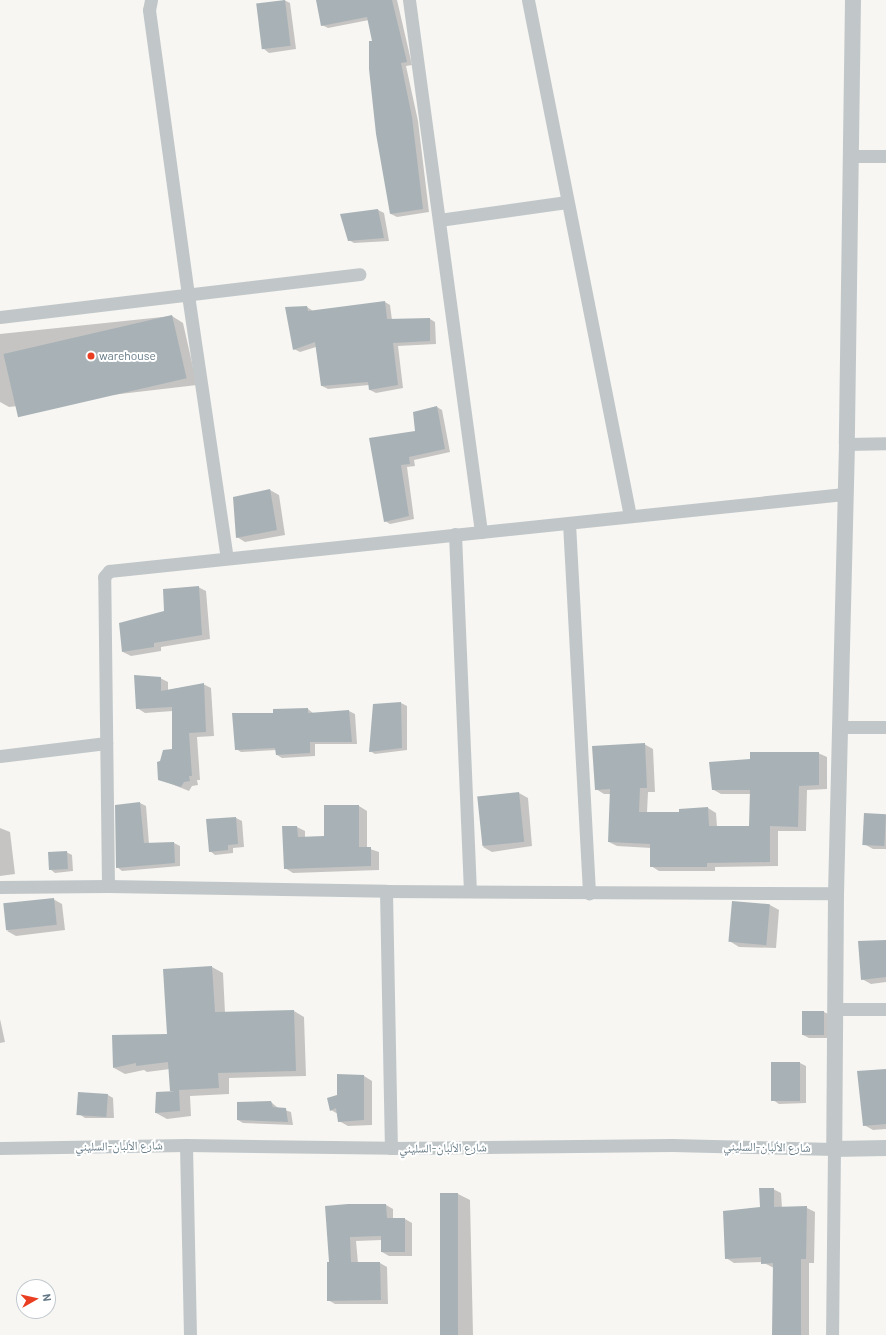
<!DOCTYPE html>
<meta charset="utf-8">
<style>
body{margin:0}
#map{position:relative;width:886px;height:1335px;overflow:hidden;background:#f7f6f3;font-family:Barlow,"Noto Naskh Arabic",sans-serif}
div>[style]{position:absolute}
.shadow>*{inset:0;background:#0003}
.building>*{inset:0;background:#a8b2b6;transform-origin:0 0}
.minor>*{height:13px;margin:-6.5px;padding:0 6.5px;transform-origin:6.5px;border-radius:6.5px;background:#c1c7c9}
.tertiary>*{height:16px;margin:-8px;padding:0 8px;transform-origin:8px;border-radius:8px;background:#c1c7c9}
.dots>*{width:11px;height:11px;translate:-50% -50%;box-sizing:border-box;border:2px solid #fff;border-radius:50%}
span{translate:-50% -50%;white-space:nowrap;text-align:center;line-height:1.15;-webkit-text-stroke:4px #fff;paint-order:stroke}
.poi-label{font-size:12px;color:#647985}
.left{translate:0 -50%;text-align:left}
.street-label{font-size:12px;color:#647985}
.north{position:absolute;left:16px;top:1279px;width:40px;height:40px;box-sizing:border-box;background:#fff;border:1px solid #c1c9ce;border-radius:50%;rotate:82deg;font-size:11px;font-weight:700;line-height:16px;text-align:center;color:#647985}
.north::after{content:'';display:block;margin:auto;width:14px;height:18px;background:#e93e21;clip-path:polygon(50% 0,100% 100%,50% 72%,0 100%)}
</style>
<div id="map">
<div class="shadow">
<i style="clip-path:polygon(284px 0,290px 3px,296px 49px,269px 53px,264px 49px)"></i>
<i style="clip-path:polygon(317px 0,397px 0,412px 65px,406px 66px,418px 121px,429px 212px,397px 217px,391px 214px,373px 41px,369px 20px,328px 28px,322px 25px)"></i>
<i style="clip-path:polygon(378px 210px,384px 213px,389px 241px,354px 243px,349px 240px,341px 215px)"></i>
<i style="clip-path:polygon(385px 302px,390px 305px,392px 320px,430px 319px,435px 322px,436px 344px,398px 346px,403px 388px,376px 393px,370px 390px,369px 385px,328px 389px,322px 386px,316px 347px,300px 352px,294px 349px,286px 308px,307px 307px,313px 311px)"></i>
<i style="clip-path:polygon(172px 316px,183px 323px,197px 385px,9px 407px,0 402px,0 334px)"></i>
<i style="clip-path:polygon(437px 407px,442px 410px,450px 452px,414px 460px,415px 466px,407px 467px,414px 519px,390px 524px,385px 521px,370px 439px,416px 432px)"></i>
<i style="clip-path:polygon(270px 490px,279px 495px,285px 535px,245px 542px,237px 537px)"></i>
<i style="clip-path:polygon(198px 587px,206px 591px,210px 639px,161px 647px,161px 651px,131px 656px,123px 652px,165px 611px)"></i>
<i style="clip-path:polygon(160px 678px,168px 682px,168px 690px,203px 684px,211px 688px,214px 736px,197px 737px,200px 780px,197px 780px,198px 785px,192px 786px,189px 791px,159px 779px,161px 762px,173px 750px,173px 711px,145px 713px,137px 708px)"></i>
<i style="clip-path:polygon(401px 703px,407px 706px,407px 750px,375px 754px,370px 751px)"></i>
<i style="clip-path:polygon(308px 709px,314px 714px,349px 711px,355px 714px,357px 744px,315px 744px,315px 756px,282px 758px,277px 755px,276px 750px,241px 752px,236px 749px,274px 714px)"></i>
<i style="clip-path:polygon(644px 744px,653px 749px,655px 792px,648px 792px,647px 813px,680px 813px,708px 808px,716px 813px,717px 827px,750px 827px,751px 794px,721px 794px,712px 789px,818px 753px,827px 757px,827px 789px,807px 790px,806px 831px,778px 831px,778px 866px,715px 867px,715px 871px,659px 871px,651px 866px,651px 848px,617px 846px,609px 842px,611px 794px,604px 794px,596px 789px)"></i>
<i style="clip-path:polygon(519px 793px,528px 798px,532px 846px,492px 852px,483px 847px)"></i>
<i style="clip-path:polygon(140px 803px,146px 806px,149px 844px,174px 843px,180px 846px,180px 866px,122px 871px,117px 867px,116px 806px)"></i>
<i style="clip-path:polygon(325px 806px,359px 806px,367px 811px,367px 848px,379px 852px,379px 870px,293px 873px,285px 868px,297px 827px,305px 831px,305px 838px,325px 837px)"></i>
<i style="clip-path:polygon(886px 815px,886px 849px,873px 849px,864px 844px)"></i>
<i style="clip-path:polygon(236px 818px,242px 821px,244px 847px,233px 848px,233px 853px,215px 855px,210px 851px)"></i>
<i style="clip-path:polygon(0 828px,10px 832px,15px 874px,0 876px)"></i>
<i style="clip-path:polygon(66px 852px,72px 855px,73px 871px,55px 873px,50px 869px)"></i>
<i style="clip-path:polygon(53px 899px,62px 904px,65px 930px,16px 936px,7px 931px)"></i>
<i style="clip-path:polygon(733px 902px,770px 905px,779px 910px,776px 948px,739px 947px,731px 942px)"></i>
<i style="clip-path:polygon(886px 941px,886px 982px,871px 984px,862px 979px)"></i>
<i style="clip-path:polygon(212px 967px,223px 973px,225px 1013px,294px 1011px,304px 1017px,306px 1076px,229px 1078px,229px 1094px,190px 1096px,191px 1116px,167px 1119px,156px 1113px,174px 1092px,171px 1090px,170px 1069px,147px 1072px,144px 1070px,125px 1074px,114px 1068px,168px 1035px)"></i>
<i style="clip-path:polygon(803px 1012px,824px 1012px,830px 1015px,830px 1038px,809px 1038px,803px 1035px)"></i>
<i style="clip-path:polygon(0 1019px,5px 1042px,0 1043px)"></i>
<i style="clip-path:polygon(800px 1063px,806px 1066px,806px 1103px,779px 1104px,773px 1100px,772px 1064px)"></i>
<i style="clip-path:polygon(886px 1070px,886px 1129px,873px 1130px,864px 1125px)"></i>
<i style="clip-path:polygon(364px 1076px,372px 1081px,372px 1125px,348px 1126px,339px 1121px,338px 1114px,331px 1110px,338px 1096px)"></i>
<i style="clip-path:polygon(108px 1095px,113px 1098px,114px 1118px,85px 1118px,79px 1114px)"></i>
<i style="clip-path:polygon(271px 1102px,278px 1108px,291px 1112px,293px 1125px,243px 1123px,238px 1120px)"></i>
<i style="clip-path:polygon(773px 1189px,781px 1193px,782px 1208px,807px 1208px,815px 1212px,814px 1263px,809px 1263px,809px 1335px,773px 1335px,774px 1268px,762px 1262px,734px 1263px,726px 1258px)"></i>
<i style="clip-path:polygon(442px 1194px,458px 1194px,470px 1200px,473px 1335px,444px 1335px)"></i>
<i style="clip-path:polygon(386px 1205px,393px 1209px,393px 1219px,405px 1219px,412px 1223px,412px 1256px,389px 1256px,382px 1252px,382px 1240px,356px 1241px,358px 1263px,380px 1263px,387px 1267px,388px 1304px,335px 1304px,328px 1300px,330px 1263px,326px 1207px)"></i>
</div>
<div class="building">
<i style="left:285px;top:0;width:46px;height:29px;rotate:83deg"></i>
<i style="clip-path:polygon(316px 0,392px 0,407px 62px,401px 63px,412px 117px,423px 209px,390px 214px,376px 134px,369px 69px,369px 41px,372px 41px,367px 17px,321px 26px)"></i>
<i style="clip-path:polygon(378px 209px,384px 238px,348px 241px,340px 214px)"></i>
<i style="clip-path:polygon(385px 301px,387px 319px,430px 318px,430px 341px,393px 343px,398px 385px,369px 390px,368px 382px,321px 386px,315px 342px,293px 350px,285px 307px,307px 306px,308px 311px)"></i>
<i style="left:172px;top:315px;width:65px;height:173px;rotate:77deg"></i>
<i style="clip-path:polygon(437px 406px,445px 449px,409px 457px,410px 464px,401px 465px,409px 516px,384px 522px,369px 438px,415px 431px,413px 412px)"></i>
<i style="clip-path:polygon(270px 489px,277px 530px,236px 538px,233px 497px)"></i>
<i style="clip-path:polygon(199px 586px,202px 635px,154px 643px,154px 647px,122px 652px,119px 623px,164px 611px,163px 589px)"></i>
<i style="clip-path:polygon(134px 675px,161px 677px,161px 691px,204px 683px,206px 732px,189px 733px,192px 776px,189px 776px,190px 781px,184px 782px,181px 787px,158px 780px,157px 762px,160px 761px,163px 750px,172px 749px,172px 707px,136px 709px)"></i>
<i style="clip-path:polygon(401px 702px,402px 748px,369px 752px,373px 704px)"></i>
<i style="clip-path:polygon(308px 708px,308px 713px,349px 710px,352px 742px,310px 742px,310px 753px,276px 755px,275px 748px,235px 750px,232px 713px,273px 713px,273px 709px)"></i>
<i style="clip-path:polygon(645px 743px,647px 788px,640px 788px,639px 812px,679px 812px,679px 809px,708px 807px,709px 826px,749px 826px,750px 790px,712px 790px,709px 762px,750px 759px,750px 752px,819px 752px,819px 785px,799px 786px,798px 827px,770px 826px,770px 862px,707px 863px,707px 867px,650px 867px,650px 844px,608px 842px,610px 789px,595px 790px,592px 746px)"></i>
<i style="left:519px;top:792px;width:50px;height:42px;rotate:84deg"></i>
<i style="clip-path:polygon(140px 802px,144px 843px,174px 842px,175px 863px,116px 868px,115px 805px)"></i>
<i style="clip-path:polygon(324px 805px,359px 805px,359px 847px,371px 847px,371px 866px,284px 869px,282px 826px,297px 826px,298px 837px,324px 836px)"></i>
<i style="left:864px;top:813px;width:22px;height:32px;rotate:3deg"></i>
<i style="clip-path:polygon(236px 817px,238px 844px,228px 845px,228px 850px,209px 852px,206px 819px)"></i>
<i style="left:67px;top:851px;width:18px;height:19px;rotate:87deg"></i>
<i style="left:54px;top:898px;width:27px;height:51px;rotate:84deg"></i>
<i style="left:732px;top:901px;width:38px;height:41px;rotate:5deg"></i>
<i style="clip-path:polygon(886px 940px,886px 977px,861px 980px,858px 941px)"></i>
<i style="clip-path:polygon(212px 966px,215px 1012px,294px 1010px,296px 1071px,218px 1073px,219px 1088px,179px 1090px,180px 1111px,155px 1113px,156px 1092px,176px 1091px,170px 1091px,168px 1062px,136px 1066px,136px 1063px,113px 1068px,112px 1035px,167px 1034px,163px 969px)"></i>
<i style="left:802px;top:1011px;width:22px;height:24px"></i>
<i style="left:800px;top:1062px;width:39px;height:29px;rotate:90deg"></i>
<i style="clip-path:polygon(886px 1069px,886px 1124px,863px 1126px,857px 1071px)"></i>
<i style="clip-path:polygon(337px 1074px,364px 1075px,364px 1120px,338px 1122px,336px 1108px,330px 1111px,327px 1098px,337px 1095px)"></i>
<i style="left:78px;top:1092px;width:30px;height:23px;rotate:4deg"></i>
<i style="clip-path:polygon(271px 1101px,273px 1107px,286px 1108px,288px 1122px,237px 1120px,237px 1102px)"></i>
<i style="clip-path:polygon(759px 1188px,774px 1188px,774px 1207px,807px 1206px,806px 1259px,801px 1259px,801px 1335px,772px 1335px,773px 1263px,761px 1264px,761px 1257px,725px 1259px,723px 1211px,760px 1207px)"></i>
<i style="left:440px;top:1193px;width:18px;height:142px"></i>
<i style="clip-path:polygon(348px 1204px,386px 1204px,387px 1218px,405px 1218px,405px 1252px,381px 1252px,381px 1236px,350px 1237px,351px 1262px,380px 1262px,381px 1300px,327px 1301px,327px 1262px,329px 1262px,325px 1206px)"></i>
</div>
<div class="minor">
<i style="left:151px;top:0;width:10px;rotate:101deg"></i>
<i style="left:149px;top:10px;width:288px;rotate:82.2deg"></i>
<i style="left:188px;top:295px;width:266px;rotate:81.6deg"></i>
<i style="left:409px;top:0;width:537px;rotate:82.29deg"></i>
<i style="left:528px;top:0;width:526px;rotate:78.82deg"></i>
<i style="left:851px;top:156px;width:35px"></i>
<i style="left:439px;top:220px;width:129px;rotate:-8deg"></i>
<i style="left:0;top:317px;width:362px;rotate:-6.8deg"></i>
<i style="left:847px;top:444px;width:39px;rotate:-1deg"></i>
<i style="left:569px;top:523px;width:371px;rotate:86.9deg"></i>
<i style="left:455px;top:534px;width:357px;rotate:87.6deg"></i>
<i style="left:840px;top:727px;width:46px"></i>
<i style="left:0;top:756px;width:107px;rotate:-7deg"></i>
<i style="left:108px;top:886px;width:309px;rotate:-90.7deg"></i>
<i style="left:104px;top:577px;width:8px;rotate:-50deg"></i>
<i style="left:109px;top:571px;width:739px;rotate:-5.98deg"></i>
<i style="left:0;top:887px;width:108px;rotate:-0.5deg"></i>
<i style="left:108px;top:886px;width:278px;rotate:1deg"></i>
<i style="left:386px;top:891px;width:450px;rotate:0.3deg"></i>
<i style="left:386px;top:891px;width:257px;rotate:88.9deg"></i>
<i style="left:837px;top:1009px;width:49px"></i>
<i style="left:186px;top:1145px;width:190px;rotate:88.8deg"></i>
<i style="left:0;top:1148px;width:186px;rotate:-0.9deg"></i>
<i style="left:186px;top:1145px;width:205px;rotate:0.8deg"></i>
<i style="left:391px;top:1148px;width:281px;rotate:-0.6deg"></i>
<i style="left:672px;top:1145px;width:162px;rotate:1.4deg"></i>
<i style="left:834px;top:1149px;width:186px;rotate:90.6deg"></i>
</div>
<div class="tertiary">
<i style="left:853px;top:0;width:444px;rotate:90.8deg"></i>
<i style="left:847px;top:444px;width:449px;rotate:91.4deg"></i>
<i style="left:836px;top:893px;width:256px;rotate:90.4deg"></i>
<i style="left:834px;top:1149px;width:52px;rotate:-1.1deg"></i>
</div>
<div class="dots">
<i style="left:91px;top:356px;background:#e93e21"></i>
</div>
<div class="poi-label">
<span class="left" style="left:99px;top:356px">warehouse</span>
</div>
<div class="street-label">
<span style="left:119px;top:1146px;rotate:-1deg">شارع الألبان-السليني</span>
<span style="left:767px;top:1147px;rotate:1deg">شارع الألبان-السليني</span>
<span style="left:443px;top:1148px;rotate:-1deg">شارع الألبان-السليني</span>
</div>
<div class="north">N</div>
</div>
